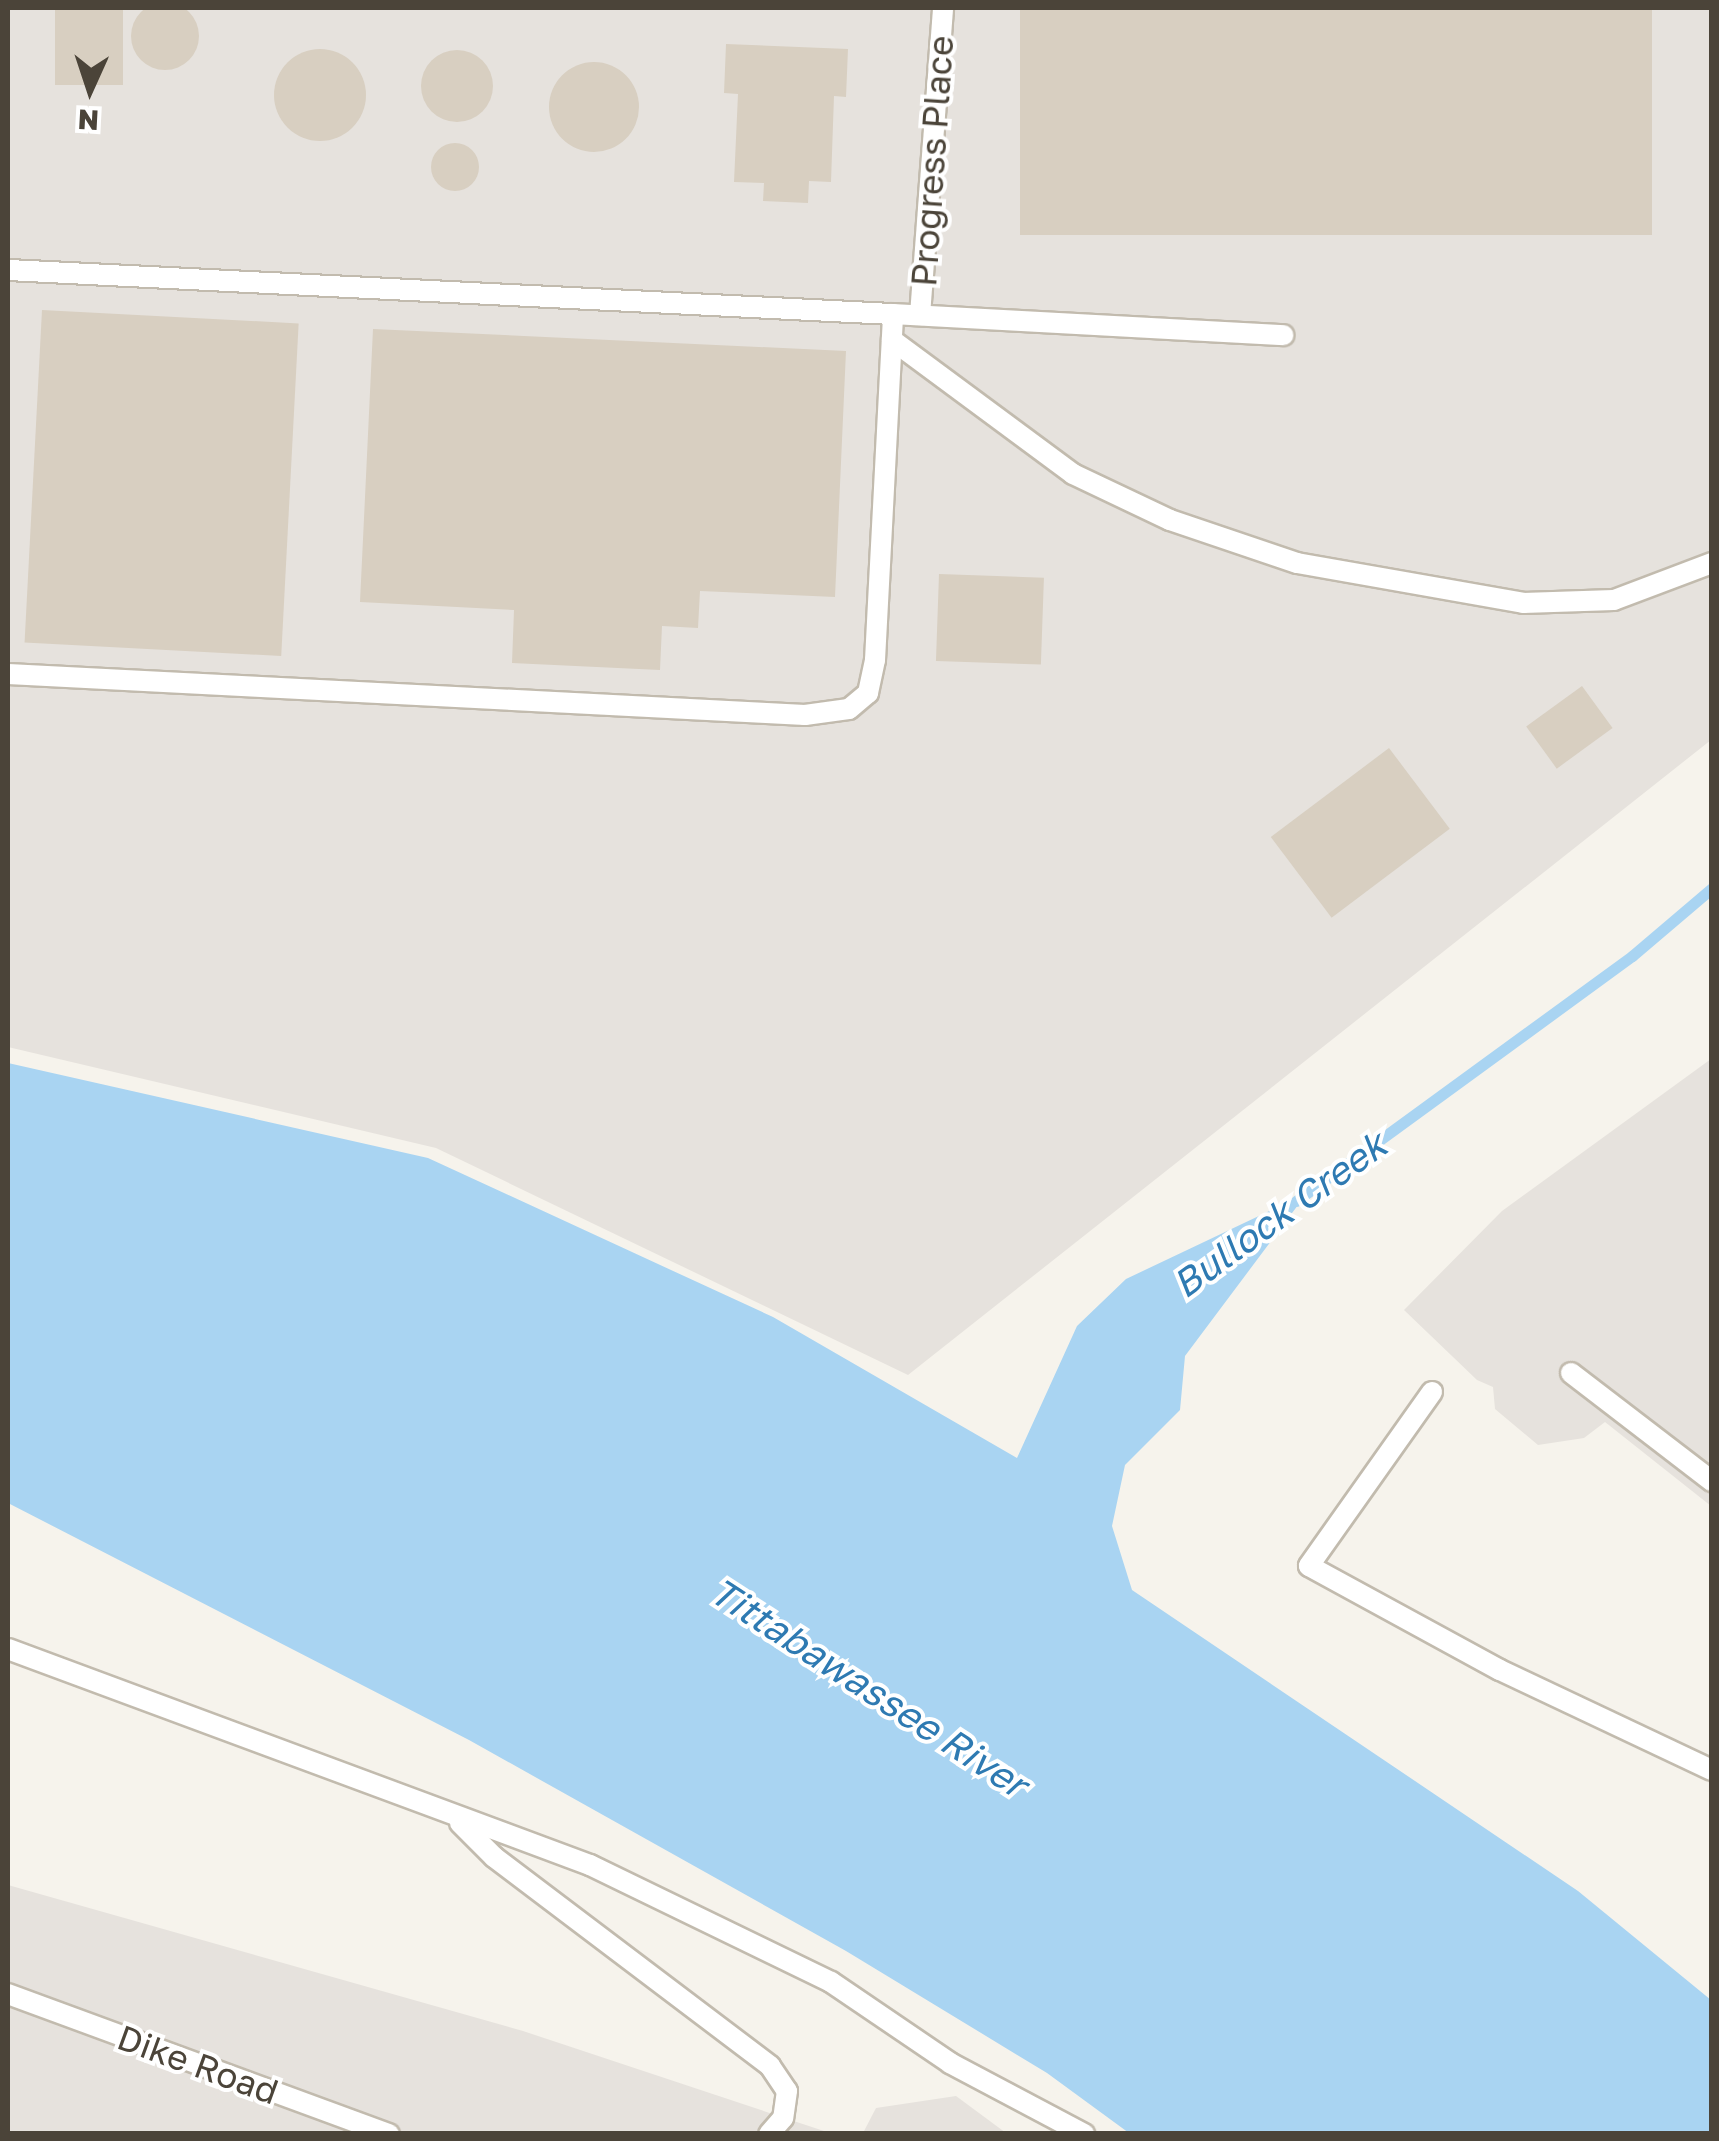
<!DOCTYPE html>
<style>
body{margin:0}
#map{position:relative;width:1719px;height:2141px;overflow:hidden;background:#f6f3ec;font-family:"Golos Text",sans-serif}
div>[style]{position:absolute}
.industrial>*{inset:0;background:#e6e2dd}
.water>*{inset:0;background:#a9d4f2}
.stream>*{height:11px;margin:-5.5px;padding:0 5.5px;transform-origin:5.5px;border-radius:5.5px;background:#a9d4f2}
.building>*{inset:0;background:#d8cfc1;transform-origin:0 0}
.round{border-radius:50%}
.roads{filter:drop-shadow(2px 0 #c2bbae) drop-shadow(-2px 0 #c2bbae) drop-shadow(0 2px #c2bbae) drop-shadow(0 -2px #c2bbae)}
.lane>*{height:20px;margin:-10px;padding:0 10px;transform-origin:10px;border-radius:10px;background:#fff}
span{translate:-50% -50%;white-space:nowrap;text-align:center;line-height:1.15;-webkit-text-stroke:8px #fff;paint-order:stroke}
.street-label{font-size:35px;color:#4b4439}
.water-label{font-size:38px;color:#2e7ab2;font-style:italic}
.frame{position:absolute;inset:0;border:10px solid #4b4439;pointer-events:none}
.north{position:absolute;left:40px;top:40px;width:100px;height:100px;-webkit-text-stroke:8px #fff;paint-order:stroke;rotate:183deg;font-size:28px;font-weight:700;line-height:40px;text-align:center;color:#4b4439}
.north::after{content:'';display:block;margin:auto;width:35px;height:45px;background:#4b4439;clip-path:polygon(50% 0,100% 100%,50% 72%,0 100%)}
</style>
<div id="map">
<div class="industrial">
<i style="clip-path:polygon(8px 8px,1711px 8px,1711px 740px,908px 1375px,436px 1148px,8px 1047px)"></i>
<i style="clip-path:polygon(1711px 1059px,1711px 1506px,1605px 1422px,1584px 1438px,1538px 1445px,1495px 1409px,1493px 1387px,1477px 1380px,1404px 1310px,1502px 1211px)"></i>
<i style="clip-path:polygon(8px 1885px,523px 2031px,830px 2133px,8px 2133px)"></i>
<i style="clip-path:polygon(956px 2096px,1006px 2133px,863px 2133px,876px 2108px)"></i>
</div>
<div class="water">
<i style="clip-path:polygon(8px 1063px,428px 1158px,773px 1317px,1017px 1458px,1077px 1326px,1126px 1279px,1307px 1193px,1185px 1356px,1180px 1410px,1125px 1465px,1112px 1526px,1132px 1590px,1578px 1891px,1711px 2000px,1711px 2133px,1129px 2133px,1047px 2073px,846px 1951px,469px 1740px,8px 1503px)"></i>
</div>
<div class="stream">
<i style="left:1296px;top:1201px;width:416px;rotate:-36.1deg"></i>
<i style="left:1632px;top:956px;width:105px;rotate:-40.4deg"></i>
</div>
<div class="building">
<i class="round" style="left:131px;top:2px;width:68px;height:68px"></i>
<i style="left:55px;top:8px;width:68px;height:77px"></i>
<i style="left:1020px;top:8px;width:632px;height:227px"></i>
<i style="clip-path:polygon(726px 44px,848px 49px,846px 97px,834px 96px,831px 182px,809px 181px,808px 203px,763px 201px,764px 183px,734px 182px,738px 94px,724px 93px)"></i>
<i class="round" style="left:274px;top:49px;width:92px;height:92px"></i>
<i class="round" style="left:421px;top:50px;width:72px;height:72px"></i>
<i class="round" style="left:549px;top:62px;width:90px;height:90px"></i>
<i class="round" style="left:431px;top:143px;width:48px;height:48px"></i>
<i style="left:42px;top:310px;width:257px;height:333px;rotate:3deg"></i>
<i style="clip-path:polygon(373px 329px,846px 351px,835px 597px,700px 591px,698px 628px,662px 626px,660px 670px,512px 663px,514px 610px,360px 602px)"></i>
<i style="left:939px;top:574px;width:105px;height:87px;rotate:2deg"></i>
<i style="left:1582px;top:686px;width:52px;height:69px;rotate:54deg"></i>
<i style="left:1389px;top:748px;width:101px;height:148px;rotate:53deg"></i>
</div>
<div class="roads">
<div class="lane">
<i style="left:8px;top:270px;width:886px;rotate:2.85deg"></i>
<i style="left:920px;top:315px;width:308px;rotate:-85.7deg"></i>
<i style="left:892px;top:340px;width:225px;rotate:36.5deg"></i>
<i style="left:1073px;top:474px;width:107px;rotate:25.4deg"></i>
<i style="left:1170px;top:520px;width:134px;rotate:18.7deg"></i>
<i style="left:1297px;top:563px;width:230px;rotate:10deg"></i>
<i style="left:1523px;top:603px;width:91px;rotate:-1.9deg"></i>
<i style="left:1614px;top:600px;width:105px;rotate:-20.7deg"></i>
<i style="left:8px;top:674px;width:798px;rotate:2.94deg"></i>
<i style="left:805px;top:715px;width:44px;rotate:-7.8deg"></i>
<i style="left:849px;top:709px;width:25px;rotate:-40deg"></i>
<i style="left:868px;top:693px;width:34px;rotate:-78deg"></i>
<i style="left:875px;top:660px;width:346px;rotate:-87deg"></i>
<i style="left:893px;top:314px;width:391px;rotate:3.1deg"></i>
<i style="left:1571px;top:1373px;width:178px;rotate:37.5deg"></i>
<i style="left:1432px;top:1392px;width:213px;rotate:125.3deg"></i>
<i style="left:1309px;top:1566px;width:217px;rotate:28.6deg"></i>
<i style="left:1500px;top:1670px;width:234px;rotate:25.3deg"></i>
<i style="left:8px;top:1649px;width:621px;rotate:20.36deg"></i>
<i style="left:590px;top:1865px;width:268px;rotate:25.9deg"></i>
<i style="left:831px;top:1982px;width:144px;rotate:34.2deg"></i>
<i style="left:950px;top:2063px;width:152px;rotate:27.9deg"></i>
<i style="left:460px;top:1823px;width:48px;rotate:45deg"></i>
<i style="left:494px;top:1857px;width:346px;rotate:37.1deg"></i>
<i style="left:770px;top:2066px;width:30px;rotate:56deg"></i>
<i style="left:787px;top:2091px;width:27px;rotate:98deg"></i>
<i style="left:783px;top:2118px;width:21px;rotate:131deg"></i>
<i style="left:8px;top:1994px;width:406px;rotate:20.2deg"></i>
</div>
</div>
<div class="street-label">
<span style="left:932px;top:161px;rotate:-86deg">Progress Place</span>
<span style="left:198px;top:2064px;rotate:20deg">Dike Road</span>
</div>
<div class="water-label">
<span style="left:1279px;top:1214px;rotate:-36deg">Bullock Creek</span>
<span style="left:869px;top:1687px;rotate:33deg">Tittabawassee River</span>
</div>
<div class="frame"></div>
<div class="north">N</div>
</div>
